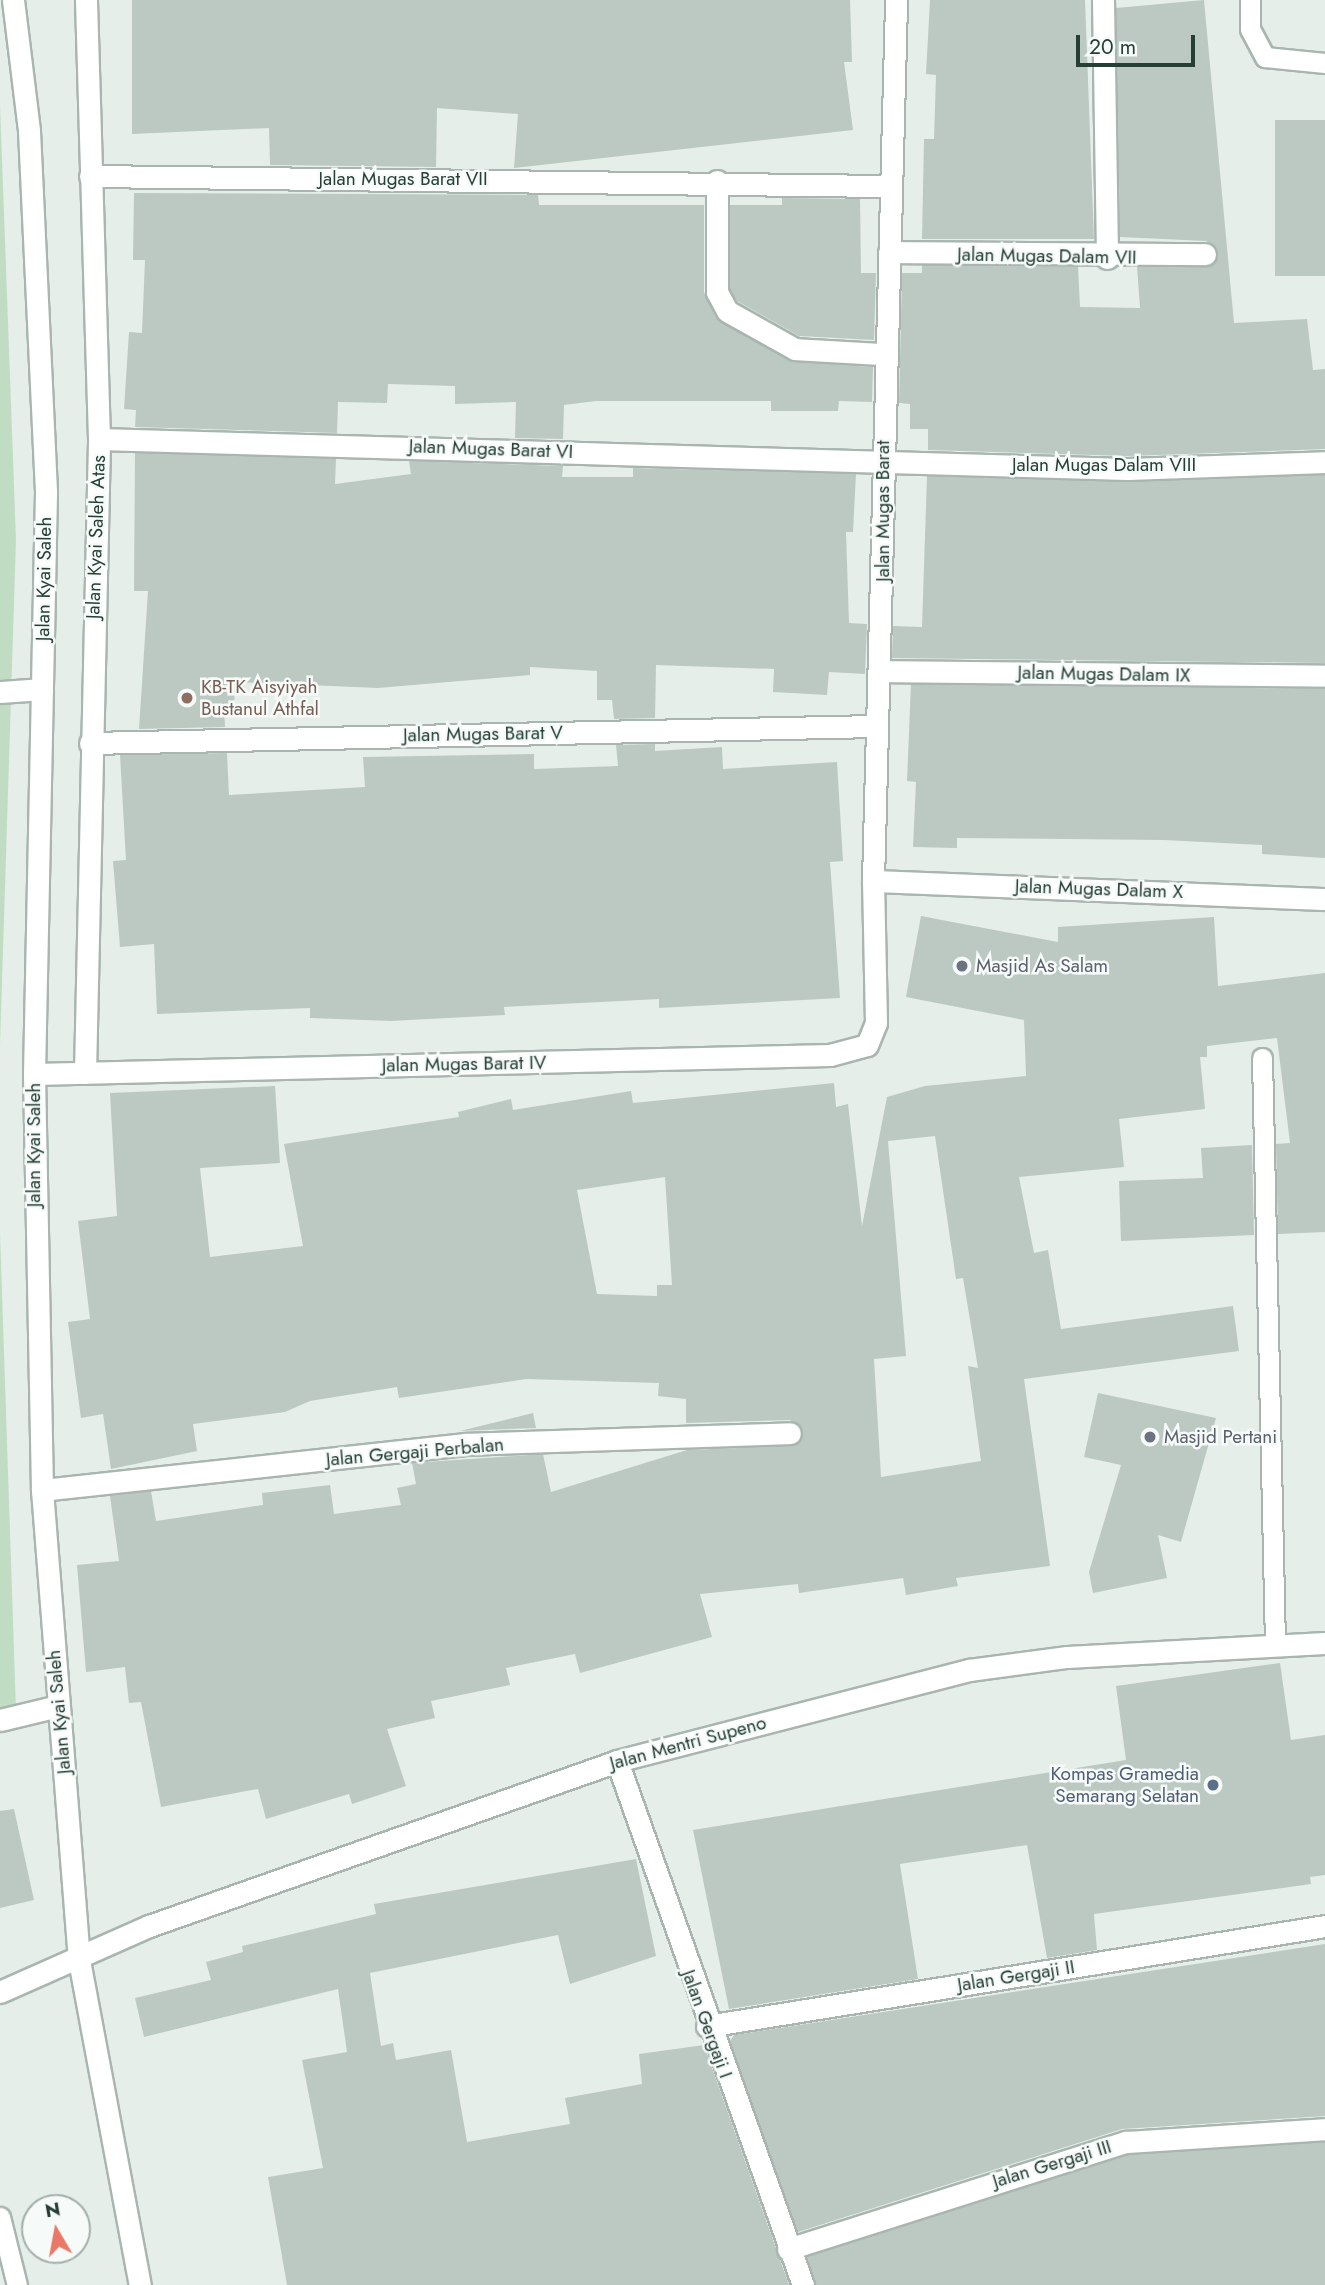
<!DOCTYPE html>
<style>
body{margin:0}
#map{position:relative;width:1325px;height:2285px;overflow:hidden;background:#e6eee9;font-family:Jost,sans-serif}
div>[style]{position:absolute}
.green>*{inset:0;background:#c0ddc4}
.building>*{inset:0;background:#bbc9c2;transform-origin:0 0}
.roads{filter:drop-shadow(2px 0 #a8b6af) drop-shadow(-2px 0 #a8b6af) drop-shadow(0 2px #a8b6af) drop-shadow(0 -2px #a8b6af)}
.lane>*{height:19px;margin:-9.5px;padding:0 9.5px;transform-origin:9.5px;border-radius:9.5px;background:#fff}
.street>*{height:21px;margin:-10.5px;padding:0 10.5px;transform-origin:10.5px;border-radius:10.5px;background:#fff}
.secondary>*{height:21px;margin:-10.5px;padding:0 10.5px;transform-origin:10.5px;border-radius:10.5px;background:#fff}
.dots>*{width:19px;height:19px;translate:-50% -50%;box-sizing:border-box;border:4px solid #f6faf8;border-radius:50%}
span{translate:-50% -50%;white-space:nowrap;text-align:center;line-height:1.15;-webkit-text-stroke:5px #f6faf8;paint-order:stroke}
.street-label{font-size:19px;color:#253f35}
.education-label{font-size:19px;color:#785e54}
.left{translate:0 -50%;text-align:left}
.worship-label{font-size:19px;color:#5b616d}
.service-label{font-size:19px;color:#4e5e75}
.right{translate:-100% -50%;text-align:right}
.north{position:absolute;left:21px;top:2194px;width:70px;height:70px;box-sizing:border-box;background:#f6faf8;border:2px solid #a2afaa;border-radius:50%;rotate:350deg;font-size:19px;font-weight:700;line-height:28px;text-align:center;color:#253f35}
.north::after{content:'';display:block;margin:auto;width:24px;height:32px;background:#ea7867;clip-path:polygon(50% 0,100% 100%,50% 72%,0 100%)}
.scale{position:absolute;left:1076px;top:35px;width:119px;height:32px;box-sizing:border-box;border:4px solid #253f35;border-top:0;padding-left:9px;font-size:21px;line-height:24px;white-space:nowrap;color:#253f35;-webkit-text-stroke:5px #f6faf8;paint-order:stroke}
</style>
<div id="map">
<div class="green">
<i style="clip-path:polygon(0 105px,16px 540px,0 1045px)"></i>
<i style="clip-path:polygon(0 1233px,16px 1710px,0 1718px)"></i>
</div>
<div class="building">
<i style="clip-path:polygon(132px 0,850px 0,852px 62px,844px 62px,853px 130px,514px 168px,518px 114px,437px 108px,436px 167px,270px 165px,269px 128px,132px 134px)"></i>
<i style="clip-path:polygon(930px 0,1085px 0,1094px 239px,922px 239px,924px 139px,934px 139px,936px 75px,926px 74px)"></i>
<i style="clip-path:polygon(1204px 0,1234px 323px,1307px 319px,1313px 370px,1325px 369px,1325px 449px,1128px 456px,928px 450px,928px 429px,910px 429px,910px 404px,899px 403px,902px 273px,922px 273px,922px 265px,1078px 266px,1080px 307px,1140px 308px,1137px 267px,1205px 267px,1216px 261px,1217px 248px,1206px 241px,1120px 237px,1116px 8px)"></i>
<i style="left:1325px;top:120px;width:156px;height:50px;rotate:90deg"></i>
<i style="clip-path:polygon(134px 193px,538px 195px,539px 205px,704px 205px,704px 292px,716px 318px,789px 361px,873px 367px,872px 402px,839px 401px,838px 411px,771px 411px,771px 401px,596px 401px,564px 405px,563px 439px,515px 438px,516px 402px,455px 404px,455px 386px,388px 384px,387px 403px,338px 402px,337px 433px,135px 427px,136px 410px,124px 409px,129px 332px,142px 333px,145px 260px,133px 260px)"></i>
<i style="clip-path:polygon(782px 198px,860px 199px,861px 273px,876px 273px,874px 340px,799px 336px,737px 301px,730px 289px,730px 205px,782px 205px)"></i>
<i style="clip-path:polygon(135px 453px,336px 459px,335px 484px,411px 474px,409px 461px,563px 466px,562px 477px,633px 477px,633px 468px,856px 474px,853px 532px,846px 532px,849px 623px,867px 624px,865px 674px,829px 672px,827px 695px,773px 692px,774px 669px,656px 665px,655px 718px,614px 719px,612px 700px,597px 700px,597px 671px,530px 667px,530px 675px,378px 688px,235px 682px,234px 709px,224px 708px,225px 727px,139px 729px,148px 591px,134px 591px)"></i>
<i style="clip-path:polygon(1325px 475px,1325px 663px,892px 658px,893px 626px,922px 627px,927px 476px,1128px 482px)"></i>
<i style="clip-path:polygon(911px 684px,1325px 689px,1325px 858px,1262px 854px,1262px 845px,1164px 840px,957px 838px,957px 848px,913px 847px,916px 782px,907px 781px)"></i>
<i style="clip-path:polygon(655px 744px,655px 751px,722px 747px,723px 769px,837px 762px,843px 861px,830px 862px,840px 998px,659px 1008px,659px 999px,504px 1007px,505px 1015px,391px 1021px,310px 1018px,310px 1008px,157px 1014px,154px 944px,120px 947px,113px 861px,126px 860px,120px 755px,227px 753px,229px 795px,365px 787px,363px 757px,534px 754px,534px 769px,618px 766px,616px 745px)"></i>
<i style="clip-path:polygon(evenodd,921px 916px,1058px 942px,1058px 927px,1214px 917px,1218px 986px,1325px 973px,1325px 1232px,1278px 1234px,1276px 1144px,1290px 1143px,1277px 1038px,1207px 1046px,1207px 1057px,1200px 1057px,1205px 1109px,1119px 1119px,1124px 1167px,1019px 1177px,1034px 1253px,1048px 1250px,1061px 1329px,1233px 1306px,1239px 1351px,1024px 1379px,1050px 1566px,956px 1578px,958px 1586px,906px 1595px,903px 1578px,799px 1593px,798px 1584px,700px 1594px,712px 1637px,580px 1673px,575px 1654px,506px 1668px,510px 1685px,431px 1701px,435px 1718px,387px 1729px,406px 1786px,352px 1804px,349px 1794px,266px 1819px,258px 1789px,161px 1807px,141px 1702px,129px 1703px,125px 1667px,86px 1672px,77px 1565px,119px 1561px,110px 1496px,151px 1491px,156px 1521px,263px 1505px,262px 1493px,330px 1485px,334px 1514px,401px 1505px,397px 1488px,416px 1484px,412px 1463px,543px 1454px,551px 1492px,687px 1450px,791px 1446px,803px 1432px,790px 1420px,686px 1423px,686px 1399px,658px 1396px,659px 1383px,526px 1379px,399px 1398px,397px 1387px,310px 1401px,285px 1412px,193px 1424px,197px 1451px,111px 1469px,103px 1414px,81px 1418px,68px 1322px,90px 1319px,78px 1221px,117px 1216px,110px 1093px,275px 1086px,280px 1163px,200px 1168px,210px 1257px,303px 1246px,284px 1144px,459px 1117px,458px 1112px,511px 1099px,513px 1110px,631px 1091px,633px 1103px,834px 1083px,836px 1107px,848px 1104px,862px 1226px,887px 1097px,925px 1086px,1026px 1076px,1024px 1020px,906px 997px,921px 916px,935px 1136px,956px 1279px,963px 1278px,978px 1368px,968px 1366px,981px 1461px,881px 1477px,874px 1359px,906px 1356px,888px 1141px,935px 1136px,921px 916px,665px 1177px,672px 1285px,657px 1285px,657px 1296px,597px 1294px,577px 1190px,665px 1177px)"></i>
<i style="clip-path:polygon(1252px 1145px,1254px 1235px,1121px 1241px,1119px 1181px,1203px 1178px,1201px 1148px)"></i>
<i style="clip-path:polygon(1098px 1393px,1216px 1418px,1181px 1542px,1158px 1535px,1167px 1578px,1093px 1593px,1089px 1572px,1121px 1465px,1084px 1457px)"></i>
<i style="clip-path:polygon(533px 1413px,536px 1428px,460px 1431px)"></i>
<i style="clip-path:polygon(1280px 1663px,1291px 1740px,1325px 1735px,1325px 1875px,1310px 1877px,1311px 1884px,1094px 1914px,1097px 1950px,1047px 1958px,1027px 1845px,900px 1864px,918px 1979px,729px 2009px,693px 1830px,1126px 1760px,1116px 1686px)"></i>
<i style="clip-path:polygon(14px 1809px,34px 1900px,0 1908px,0 1811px)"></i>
<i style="clip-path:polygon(636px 1859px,656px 1956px,570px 1984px,558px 1935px,370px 1973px,381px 2046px,393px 2043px,396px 2060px,451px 2050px,467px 2142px,570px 2124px,565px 2098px,642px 2084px,639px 2054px,704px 2045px,789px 2285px,287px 2285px,268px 2177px,323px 2168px,302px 2060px,347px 2052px,338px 1989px,144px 2037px,135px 1998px,211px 1980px,206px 1962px,243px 1952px,242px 1946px,376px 1914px,374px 1904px)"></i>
<i style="clip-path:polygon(1325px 1944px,1325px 2116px,1122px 2129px,798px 2232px,730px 2041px,734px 2035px)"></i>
<i style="clip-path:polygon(1325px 2142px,1325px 2285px,816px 2285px,807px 2257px,1128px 2155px)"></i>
</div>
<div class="roads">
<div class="lane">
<i style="left:1250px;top:0;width:29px;rotate:90deg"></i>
<i style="left:1250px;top:29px;width:32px;rotate:62deg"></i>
<i style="left:1265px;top:57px;width:60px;rotate:5.7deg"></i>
<i style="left:1262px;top:1058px;width:585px;rotate:88.73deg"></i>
<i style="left:0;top:2217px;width:70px;rotate:76deg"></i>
</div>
<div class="street">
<i style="left:1103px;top:0;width:258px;rotate:89.1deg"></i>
<i style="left:90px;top:176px;width:801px;rotate:0.72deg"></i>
<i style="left:717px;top:181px;width:111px;rotate:90deg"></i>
<i style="left:717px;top:292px;width:21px;rotate:62deg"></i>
<i style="left:727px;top:311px;width:78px;rotate:29.2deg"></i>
<i style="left:795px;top:349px;width:88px;rotate:3.3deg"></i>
<i style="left:889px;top:252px;width:316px;rotate:0.4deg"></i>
<i style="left:99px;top:439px;width:1029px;rotate:1.67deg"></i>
<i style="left:1128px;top:469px;width:197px;rotate:-2deg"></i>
<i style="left:882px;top:671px;width:443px;rotate:0.6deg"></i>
<i style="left:0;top:692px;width:42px;rotate:-4.1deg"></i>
<i style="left:90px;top:743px;width:787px;rotate:-1.24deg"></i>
<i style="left:873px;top:881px;width:452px;rotate:2.3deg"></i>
<i style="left:85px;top:1073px;width:634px;rotate:-88.73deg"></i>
<i style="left:99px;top:439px;width:439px;rotate:-91.7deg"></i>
<i style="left:34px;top:1074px;width:796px;rotate:-1.37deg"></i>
<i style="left:830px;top:1055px;width:38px;rotate:-15deg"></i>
<i style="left:867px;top:1045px;width:24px;rotate:-68deg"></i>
<i style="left:876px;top:1023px;width:142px;rotate:-91.2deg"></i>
<i style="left:873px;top:881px;width:881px;rotate:-88.5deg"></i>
<i style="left:42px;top:1490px;width:425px;rotate:-6.2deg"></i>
<i style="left:465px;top:1444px;width:325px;rotate:-1.9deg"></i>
<i style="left:0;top:1720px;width:60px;rotate:-13.6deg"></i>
<i style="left:617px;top:1761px;width:556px;rotate:70.46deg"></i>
<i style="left:707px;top:2026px;width:626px;rotate:-9.19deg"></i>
<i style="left:788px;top:2249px;width:355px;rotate:-17.6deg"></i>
<i style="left:1126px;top:2142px;width:199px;rotate:-3.7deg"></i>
</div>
<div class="secondary">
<i style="left:13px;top:0;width:132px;rotate:83deg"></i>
<i style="left:29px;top:131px;width:361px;rotate:87.3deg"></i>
<i style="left:46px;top:492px;width:582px;rotate:91.18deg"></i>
<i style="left:34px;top:1074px;width:416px;rotate:88.9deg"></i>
<i style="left:42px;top:1490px;width:471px;rotate:85.5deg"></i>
<i style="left:79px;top:1960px;width:331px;rotate:79.4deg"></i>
<i style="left:0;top:1992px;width:163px;rotate:-23.9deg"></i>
<i style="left:149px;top:1926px;width:496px;rotate:-19.4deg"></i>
<i style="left:617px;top:1761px;width:364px;rotate:-14.5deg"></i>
<i style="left:969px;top:1670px;width:99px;rotate:-7.6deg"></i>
<i style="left:1067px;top:1657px;width:258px;rotate:-3.1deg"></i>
</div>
</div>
<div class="dots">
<i style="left:187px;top:698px;background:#8d6e63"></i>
<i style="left:962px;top:966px;background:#6b7280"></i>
<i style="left:1150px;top:1437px;background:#6b7280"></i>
<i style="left:1213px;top:1785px;background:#5c6f8a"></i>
</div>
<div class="street-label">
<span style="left:403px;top:179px">Jalan Mugas Barat VII</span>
<span style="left:1047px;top:256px;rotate:1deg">Jalan Mugas Dalam VII</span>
<span style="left:491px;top:449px;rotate:2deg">Jalan Mugas Barat VI</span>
<span style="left:1104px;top:465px">Jalan Mugas Dalam VIII</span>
<span style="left:883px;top:511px;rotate:-90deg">Jalan Mugas Barat</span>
<span style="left:96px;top:537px;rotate:-88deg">Jalan Kyai Saleh Atas</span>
<span style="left:44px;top:579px;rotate:-89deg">Jalan Kyai Saleh</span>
<span style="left:1104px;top:674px;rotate:1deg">Jalan Mugas Dalam IX</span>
<span style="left:483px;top:734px;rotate:-1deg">Jalan Mugas Barat V</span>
<span style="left:1099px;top:889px;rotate:2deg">Jalan Mugas Dalam X</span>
<span style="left:464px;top:1064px;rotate:-1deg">Jalan Mugas Barat IV</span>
<span style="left:34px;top:1145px;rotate:-90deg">Jalan Kyai Saleh</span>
<span style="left:415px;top:1452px;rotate:-5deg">Jalan Gergaji Perbalan</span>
<span style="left:59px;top:1712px;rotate:-95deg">Jalan Kyai Saleh</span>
<span style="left:688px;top:1743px;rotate:-15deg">Jalan Mentri Supeno</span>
<span style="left:1016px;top:1976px;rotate:-9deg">Jalan Gergaji II</span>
<span style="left:707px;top:2024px;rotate:70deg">Jalan Gergaji I</span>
<span style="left:1052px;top:2164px;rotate:-17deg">Jalan Gergaji III</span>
</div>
<div class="education-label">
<span class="left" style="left:201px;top:698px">KB-TK Aisyiyah<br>Bustanul Athfal</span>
</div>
<div class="worship-label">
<span class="left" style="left:976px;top:966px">Masjid As Salam</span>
<span class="left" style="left:1164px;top:1437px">Masjid Pertani</span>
</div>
<div class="service-label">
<span class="right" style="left:1199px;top:1785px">Kompas Gramedia<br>Semarang Selatan</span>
</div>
<div class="north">N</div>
<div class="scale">20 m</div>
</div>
